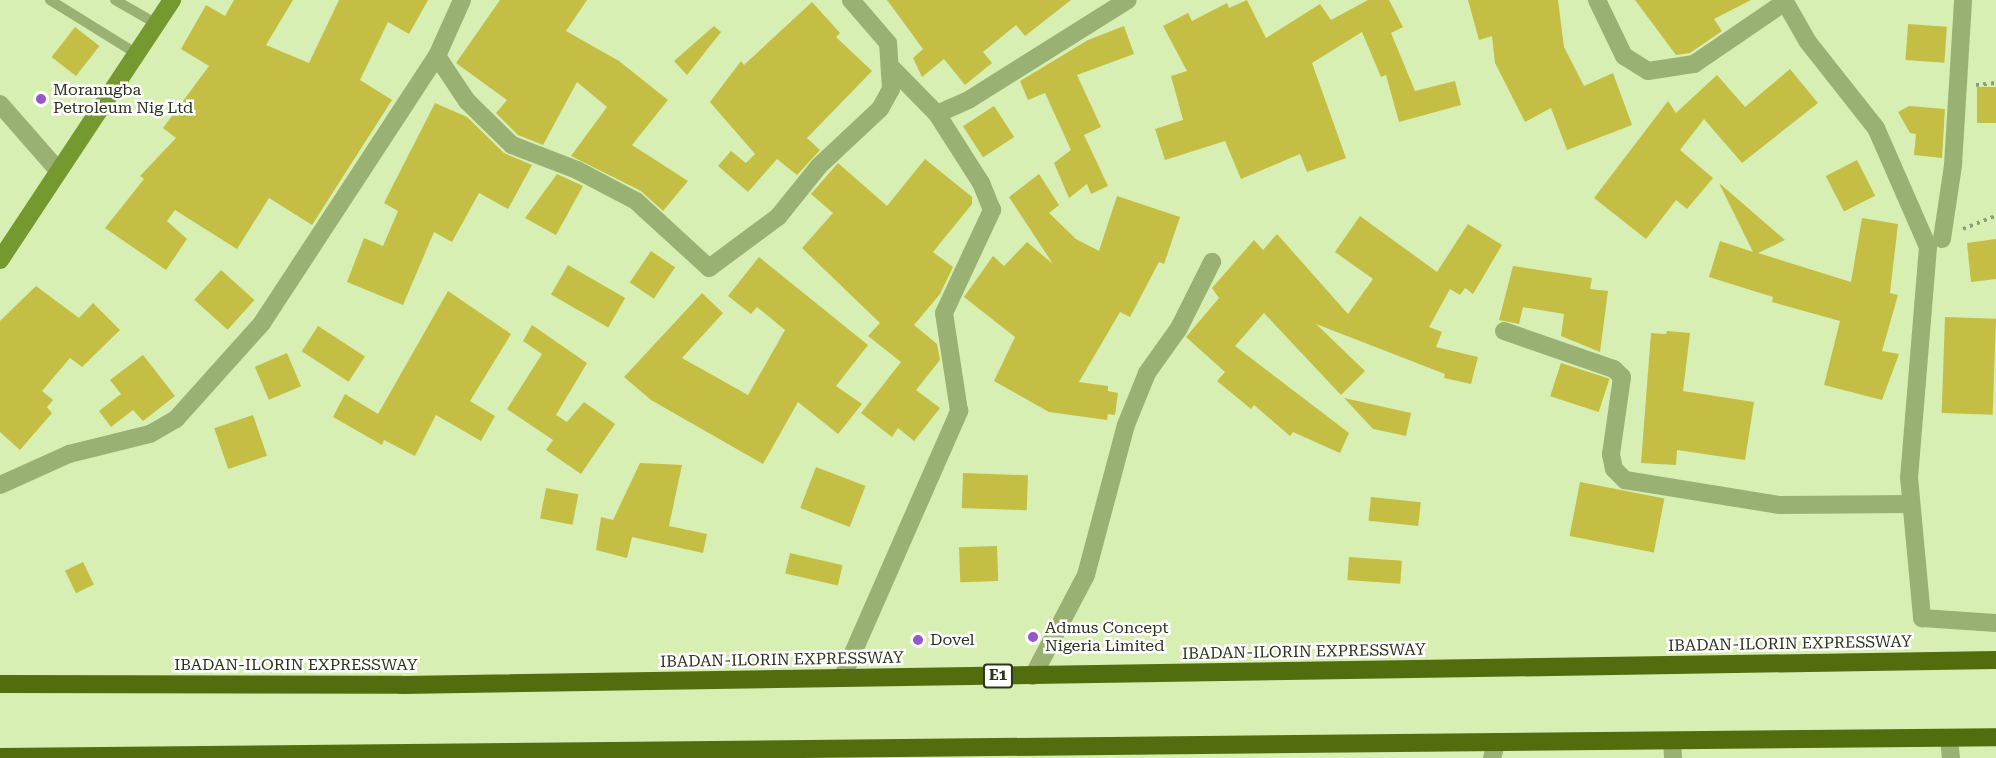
<!DOCTYPE html>
<style>
body{margin:0}
#map{position:relative;width:1996px;height:758px;overflow:hidden;background:#d7efb3;font-family:"Roboto Serif",serif}
div>[style]{position:absolute}
.building>*{inset:0;background:#c5be44;transform-origin:0 0}
.path>*{height:4px;margin-top:-2px;transform-origin:0;background:repeating-linear-gradient(90deg,#8d9e72 0 3px,transparent 0 7.5px)}
.lane>*{height:10px;margin:-5px;padding:0 5px;transform-origin:5px;border-radius:5px;background:#99b273}
.street>*{height:18px;margin:-9px;padding:0 9px;transform-origin:9px;border-radius:9px;background:#99b273}
.secondary>*{height:18px;margin:-9px;padding:0 9px;transform-origin:9px;border-radius:9px;background:#75982f}
.highway>*{height:18px;margin:-9px;padding:0 9px;transform-origin:9px;border-radius:9px;background:#516d0d}
.dots>*{width:16px;height:16px;translate:-50% -50%;box-sizing:border-box;border:3px solid #fff;border-radius:50%}
span{translate:-50% -50%;white-space:nowrap;text-align:center;line-height:1.15;-webkit-text-stroke:5px #fff;paint-order:stroke}
.shield-label span{padding:2px 4px;background:#fff;border:2px solid;border-radius:4px;-webkit-text-stroke-width:0}
.shield-label{font-size:15px;color:#2b341c;font-weight:700}
.poi-label{font-size:16px;color:#2b341c}
.left{translate:0 -50%;text-align:left}
.street-label{font-size:16px;color:#2b341c}
</style>
<div id="map">
<div class="building">
<i style="clip-path:polygon(234px 0,293px 0,266px 45px,309px 63px,339px 0,428px 0,409px 34px,388px 22px,360px 80px,392px 100px,312px 225px,269px 198px,237px 249px,175px 210px,167px 221px,187px 239px,166px 270px,105px 228px,144px 179px,140px 176px,176px 138px,163px 128px,209px 66px,181px 49px,206px 5px,225px 16px)"></i>
<i style="clip-path:polygon(500px 0,587px 0,566px 31px,619px 61px,668px 100px,632px 145px,688px 181px,663px 211px,641px 191px,571px 156px,607px 107px,577px 82px,543px 145px,518px 135px,496px 113px,507px 100px,456px 63px)"></i>
<i style="clip-path:polygon(887px 0,1071px 0,1025px 36px,1016px 25px,983px 52px,992px 63px,965px 85px,944px 59px,922px 77px,913px 58px,923px 49px)"></i>
<i style="clip-path:polygon(1247px 0,1266px 38px,1320px 4px,1331px 20px,1368px 0,1389px 0,1403px 27px,1391px 33px,1415px 91px,1455px 81px,1461px 105px,1399px 122px,1386px 75px,1381px 77px,1362px 32px,1312px 63px,1346px 158px,1307px 172px,1300px 154px,1241px 179px,1225px 141px,1165px 160px,1155px 129px,1183px 120px,1171px 76px,1187px 71px,1163px 26px,1188px 13px,1192px 21px,1227px 3px,1229px 8px)"></i>
<i style="clip-path:polygon(1468px 0,1558px 0,1564px 47px,1584px 86px,1613px 73px,1632px 125px,1567px 150px,1551px 108px,1525px 122px,1495px 63px,1492px 36px,1479px 40px)"></i>
<i style="clip-path:polygon(1635px 0,1751px 0,1714px 19px,1722px 31px,1690px 53px,1676px 55px)"></i>
<i style="clip-path:polygon(812px 2px,840px 33px,836px 37px,872px 71px,807px 138px,820px 150px,797px 175px,777px 159px,748px 192px,718px 166px,731px 151px,746px 163px,755px 154px,710px 102px,741px 61px,744px 65px)"></i>
<i style="left:1908px;top:24px;width:39px;height:36px;rotate:4deg"></i>
<i style="clip-path:polygon(714px 26px,721px 32px,687px 75px,674px 61px)"></i>
<i style="clip-path:polygon(1124px 26px,1134px 54px,1077px 75px,1101px 127px,1084px 135px,1108px 186px,1091px 194px,1087px 184px,1069px 198px,1054px 163px,1071px 150px,1045px 93px,1028px 100px,1020px 81px,1088px 40px)"></i>
<i style="left:75px;top:27px;width:31px;height:38px;rotate:38deg"></i>
<i style="clip-path:polygon(1790px 69px,1818px 103px,1742px 163px,1704px 119px,1680px 150px,1713px 178px,1687px 209px,1676px 200px,1646px 239px,1594px 198px,1668px 101px,1676px 113px,1717px 75px,1745px 107px)"></i>
<i style="left:1977px;top:87px;width:19px;height:36px"></i>
<i style="clip-path:polygon(435px 103px,467px 117px,504px 153px,532px 165px,508px 209px,479px 193px,452px 242px,434px 232px,403px 305px,347px 282px,364px 238px,383px 246px,398px 211px,384px 203px)"></i>
<i style="left:994px;top:106px;width:37px;height:37px;rotate:57deg"></i>
<i style="clip-path:polygon(1909px 106px,1945px 109px,1942px 158px,1914px 155px,1916px 134px,1910px 133px,1898px 112px)"></i>
<i style="clip-path:polygon(925px 159px,972px 197px,972px 204px,933px 252px,953px 267px,940px 294px,914px 325px,937px 344px,940px 360px,916px 390px,940px 408px,914px 441px,898px 428px,892px 437px,861px 413px,901px 362px,868px 336px,880px 323px,802px 248px,833px 213px,811px 194px,838px 163px,887px 206px)"></i>
<i style="left:1857px;top:160px;width:40px;height:35px;rotate:63deg"></i>
<i style="clip-path:polygon(557px 174px,583px 186px,556px 235px,525px 218px)"></i>
<i style="clip-path:polygon(1039px 174px,1059px 205px,1049px 213px,1076px 239px,1099px 251px,1117px 196px,1180px 217px,1164px 264px,1159px 262px,1130px 317px,1120px 312px,1079px 382px,1108px 386px,1108px 391px,1118px 393px,1115px 415px,1108px 414px,1107px 420px,1049px 412px,994px 381px,1015px 337px,964px 297px,993px 256px,1004px 266px,1027px 242px,1053px 264px,1009px 197px)"></i>
<i style="clip-path:polygon(1719px 183px,1785px 240px,1758px 253px,1851px 282px,1862px 218px,1898px 224px,1890px 293px,1898px 295px,1882px 351px,1899px 354px,1882px 400px,1824px 385px,1840px 321px,1772px 302px,1773px 297px,1709px 277px,1720px 241px,1753px 252px)"></i>
<i style="clip-path:polygon(1360px 216px,1437px 272px,1468px 224px,1502px 245px,1473px 294px,1465px 288px,1460px 295px,1450px 289px,1429px 327px,1442px 332px,1436px 347px,1478px 357px,1471px 384px,1444px 378px,1445px 374px,1316px 324px,1365px 371px,1341px 395px,1264px 313px,1235px 346px,1349px 433px,1340px 453px,1293px 432px,1290px 436px,1254px 405px,1251px 409px,1217px 381px,1225px 372px,1186px 337px,1219px 298px,1212px 288px,1254px 240px,1263px 250px,1277px 234px,1348px 314px,1373px 279px,1335px 252px)"></i>
<i style="clip-path:polygon(1996px 239px,1996px 279px,1971px 282px,1967px 243px)"></i>
<i style="left:651px;top:251px;width:29px;height:38px;rotate:34deg"></i>
<i style="clip-path:polygon(759px 257px,868px 345px,836px 386px,862px 404px,838px 434px,798px 402px,763px 464px,651px 400px,624px 377px,702px 293px,723px 313px,682px 358px,748px 395px,785px 330px,757px 307px,751px 314px,728px 296px)"></i>
<i style="left:568px;top:265px;width:66px;height:34px;rotate:30deg"></i>
<i style="clip-path:polygon(1513px 266px,1592px 278px,1590px 289px,1608px 291px,1600px 352px,1561px 336px,1564px 314px,1523px 307px,1519px 324px,1499px 320px)"></i>
<i style="left:221px;top:270px;width:45px;height:40px;rotate:42deg"></i>
<i style="clip-path:polygon(36px 286px,79px 318px,93px 303px,120px 330px,82px 367px,70px 358px,42px 391px,53px 400px,47px 407px,52px 413px,20px 450px,0 432px,0 321px)"></i>
<i style="clip-path:polygon(448px 291px,511px 334px,470px 401px,495px 416px,481px 441px,436px 415px,415px 456px,384px 440px,382px 445px,333px 417px,345px 394px,378px 414px)"></i>
<i style="left:1945px;top:317px;width:51px;height:96px;rotate:2deg"></i>
<i style="clip-path:polygon(532px 325px,587px 363px,556px 415px,567px 422px,584px 402px,615px 424px,581px 474px,546px 450px,553px 440px,507px 409px,542px 354px,523px 341px)"></i>
<i style="left:318px;top:326px;width:56px;height:30px;rotate:33deg"></i>
<i style="clip-path:polygon(1667px 331px,1690px 333px,1683px 391px,1754px 402px,1745px 460px,1677px 450px,1676px 465px,1641px 463px,1651px 333px,1666px 334px)"></i>
<i style="left:287px;top:353px;width:36px;height:35px;rotate:67deg"></i>
<i style="clip-path:polygon(143px 355px,175px 396px,143px 421px,133px 410px,111px 427px,99px 411px,121px 394px,110px 380px)"></i>
<i style="left:1561px;top:363px;width:51px;height:35px;rotate:18deg"></i>
<i style="clip-path:polygon(1344px 398px,1411px 413px,1406px 436px,1373px 429px)"></i>
<i style="left:253px;top:415px;width:43px;height:41px;rotate:71deg"></i>
<i style="clip-path:polygon(640px 463px,682px 465px,669px 526px,707px 534px,703px 553px,632px 537px,627px 558px,596px 550px,601px 517px,613px 520px)"></i>
<i style="left:816px;top:467px;width:53px;height:44px;rotate:21deg"></i>
<i style="left:963px;top:473px;width:65px;height:35px;rotate:2deg"></i>
<i style="left:1580px;top:482px;width:86px;height:55px;rotate:11deg"></i>
<i style="left:546px;top:488px;width:33px;height:31px;rotate:11deg"></i>
<i style="left:1371px;top:497px;width:50px;height:24px;rotate:6deg"></i>
<i style="left:997px;top:546px;width:35px;height:38px;rotate:88deg"></i>
<i style="left:790px;top:553px;width:54px;height:21px;rotate:13deg"></i>
<i style="left:1349px;top:557px;width:53px;height:23px;rotate:4deg"></i>
<i style="left:83px;top:562px;width:25px;height:20px;rotate:64deg"></i>
</div>
<div class="path">
<i style="left:1976px;top:85px;width:20px;rotate:-6deg"></i>
<i style="left:1963px;top:229px;width:35px;rotate:-22deg"></i>
</div>
<div class="lane">
<i style="left:50px;top:0;width:102px;rotate:31.8deg"></i>
<i style="left:115px;top:0;width:48px;rotate:29.7deg"></i>
</div>
<div class="street">
<i style="left:1597px;top:0;width:62px;rotate:64.3deg"></i>
<i style="left:1624px;top:56px;width:28px;rotate:32deg"></i>
<i style="left:1648px;top:71px;width:47px;rotate:-8.7deg"></i>
<i style="left:1694px;top:64px;width:110px;rotate:-34.3deg"></i>
<i style="left:1784px;top:0;width:48px;rotate:60.3deg"></i>
<i style="left:1808px;top:42px;width:110px;rotate:51.7deg"></i>
<i style="left:1876px;top:128px;width:130px;rotate:66.4deg"></i>
<i style="left:1928px;top:247px;width:231px;rotate:94.7deg"></i>
<i style="left:1909px;top:477px;width:142px;rotate:84.7deg"></i>
<i style="left:1922px;top:618px;width:74px;rotate:3.9deg"></i>
<i style="left:437px;top:56px;width:54px;rotate:56.3deg"></i>
<i style="left:467px;top:101px;width:63px;rotate:44.4deg"></i>
<i style="left:512px;top:145px;width:70px;rotate:21deg"></i>
<i style="left:577px;top:170px;width:67px;rotate:27.7deg"></i>
<i style="left:636px;top:201px;width:99px;rotate:42.5deg"></i>
<i style="left:709px;top:268px;width:86px;rotate:-36.5deg"></i>
<i style="left:778px;top:217px;width:65px;rotate:-51.2deg"></i>
<i style="left:819px;top:166px;width:83px;rotate:-43.1deg"></i>
<i style="left:880px;top:109px;width:23px;rotate:-61deg"></i>
<i style="left:891px;top:89px;width:46px;rotate:-93.7deg"></i>
<i style="left:888px;top:43px;width:57px;rotate:-130.7deg"></i>
<i style="left:0;top:104px;width:86px;rotate:48.8deg"></i>
<i style="left:937px;top:114px;width:36px;rotate:-24deg"></i>
<i style="left:970px;top:99px;width:186px;rotate:-32.1deg"></i>
<i style="left:1942px;top:239px;width:75px;rotate:-81.5deg"></i>
<i style="left:1953px;top:165px;width:165px;rotate:-86.5deg"></i>
<i style="left:1504px;top:331px;width:116px;rotate:19.1deg"></i>
<i style="left:1614px;top:369px;width:11px;rotate:45deg"></i>
<i style="left:1622px;top:377px;width:78px;rotate:98.1deg"></i>
<i style="left:1611px;top:454px;width:15px;rotate:79deg"></i>
<i style="left:1614px;top:469px;width:16px;rotate:45deg"></i>
<i style="left:1625px;top:480px;width:157px;rotate:9.2deg"></i>
<i style="left:1780px;top:505px;width:131px;rotate:-0.4deg"></i>
<i style="left:0;top:485px;width:76px;rotate:-24.2deg"></i>
<i style="left:69px;top:454px;width:83px;rotate:-13.9deg"></i>
<i style="left:150px;top:434px;width:30px;rotate:-30deg"></i>
<i style="left:176px;top:419px;width:129px;rotate:-48.1deg"></i>
<i style="left:262px;top:323px;width:319px;rotate:-56.8deg"></i>
<i style="left:437px;top:56px;width:61px;rotate:-65.9deg"></i>
<i style="left:1033px;top:676px;width:114px;rotate:-62.3deg"></i>
<i style="left:1086px;top:575px;width:155px;rotate:-75.1deg"></i>
<i style="left:1126px;top:425px;width:56px;rotate:-68deg"></i>
<i style="left:1147px;top:373px;width:55px;rotate:-54.6deg"></i>
<i style="left:1179px;top:328px;width:74px;rotate:-63.4deg"></i>
<i style="left:842px;top:678px;width:292px;rotate:-66.3deg"></i>
<i style="left:959px;top:411px;width:99px;rotate:-98.7deg"></i>
<i style="left:944px;top:313px;width:114px;rotate:-65deg"></i>
<i style="left:992px;top:210px;width:29px;rotate:-112deg"></i>
<i style="left:981px;top:183px;width:82px;rotate:-122.5deg"></i>
<i style="left:937px;top:114px;width:63px;rotate:-134.4deg"></i>
<i style="left:1949px;top:739px;width:19px;rotate:84deg"></i>
<i style="left:1672px;top:742px;width:16px;rotate:86deg"></i>
<i style="left:1492px;top:758px;width:15px;rotate:-74deg"></i>
</div>
<div class="secondary">
<i style="left:0;top:260px;width:312px;rotate:-56.5deg"></i>
</div>
<div class="highway">
<i style="left:0;top:684px;width:402px;rotate:0.1deg"></i>
<i style="left:402px;top:685px;width:1594px;rotate:-0.9deg"></i>
<i style="left:0;top:757px;width:1996px;rotate:-0.57deg"></i>
</div>
<div class="dots">
<i style="left:41px;top:99px;background:#9657cd"></i>
<i style="left:1033px;top:637px;background:#9657cd"></i>
<i style="left:918px;top:640px;background:#9657cd"></i>
</div>
<div class="shield-label">
<span style="left:998px;top:676px">E1</span>
</div>
<div class="poi-label">
<span class="left" style="left:53px;top:99px">Moranugba<br>Petroleum Nig Ltd</span>
<span class="left" style="left:1045px;top:637px">Admus Concept<br>Nigeria Limited</span>
<span class="left" style="left:930px;top:640px">Dovel</span>
</div>
<div class="street-label">
<span style="left:1790px;top:644px;rotate:-1deg">IBADAN-ILORIN EXPRESSWAY</span>
<span style="left:1304px;top:652px;rotate:-1deg">IBADAN-ILORIN EXPRESSWAY</span>
<span style="left:782px;top:660px;rotate:-1deg">IBADAN-ILORIN EXPRESSWAY</span>
<span style="left:296px;top:665px">IBADAN-ILORIN EXPRESSWAY</span>
</div>
</div>
